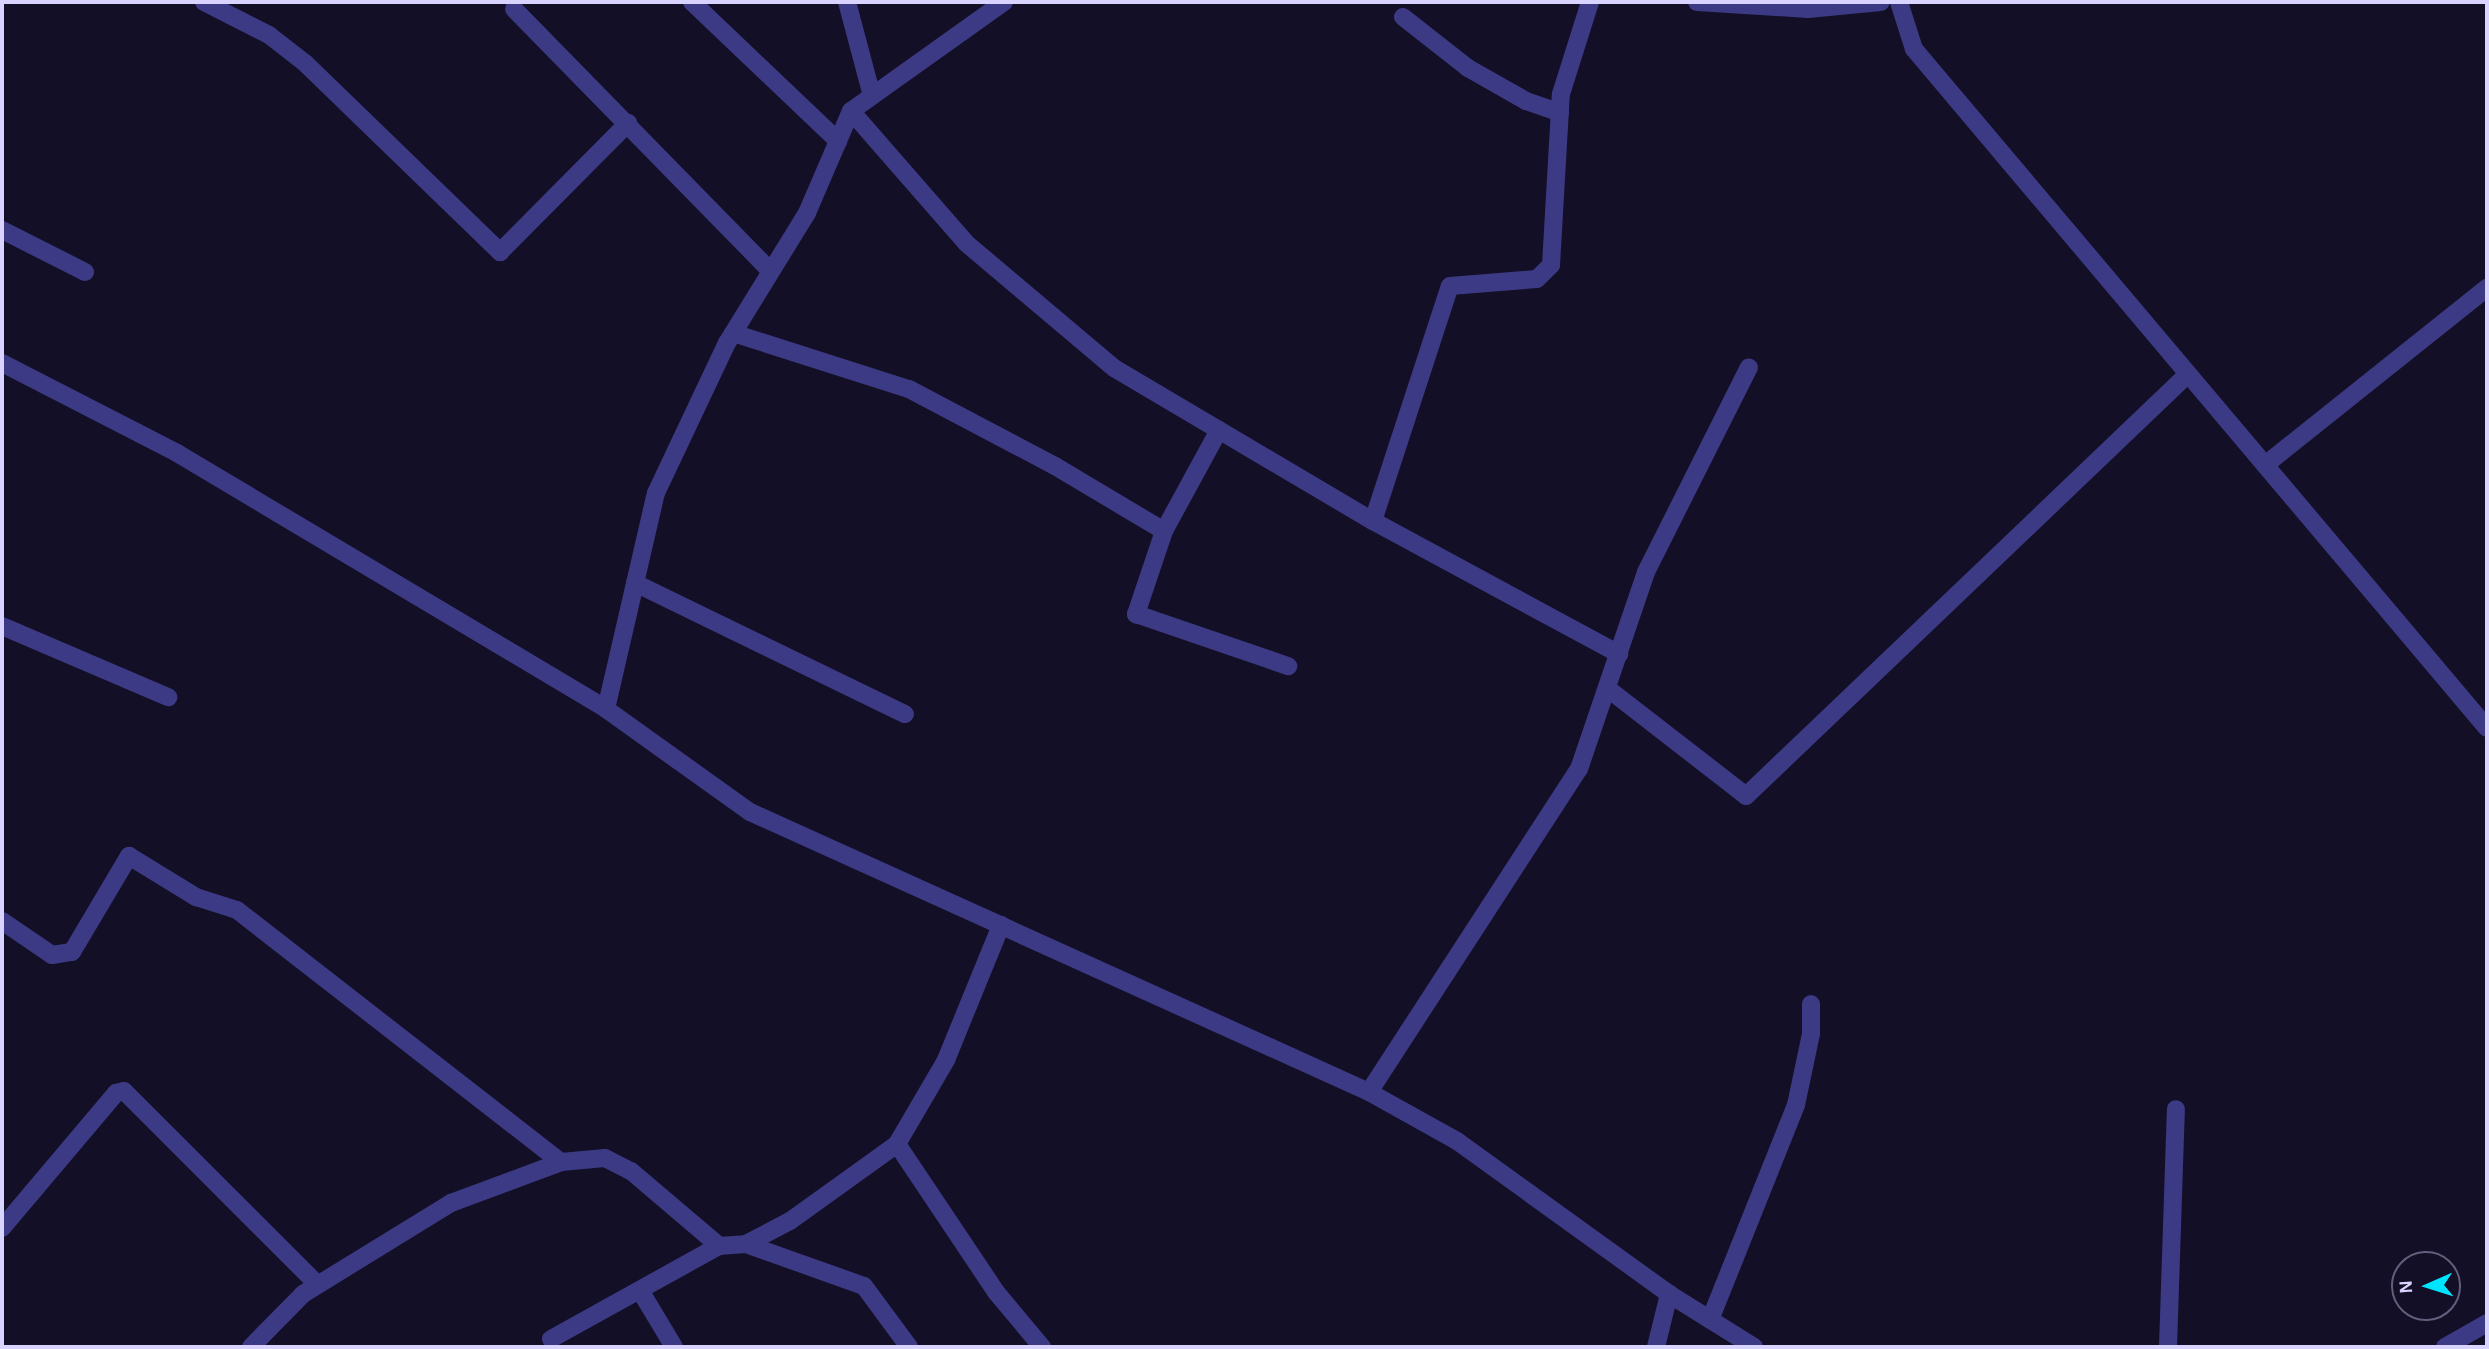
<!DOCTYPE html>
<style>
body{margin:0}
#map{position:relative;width:2489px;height:1349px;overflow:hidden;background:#130f26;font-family:"Alegreya Sans",sans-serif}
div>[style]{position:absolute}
.minor>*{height:18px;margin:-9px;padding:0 9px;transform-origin:9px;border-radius:9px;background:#3d3a85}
span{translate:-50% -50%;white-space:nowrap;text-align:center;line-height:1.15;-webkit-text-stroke:6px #130f26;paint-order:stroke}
.frame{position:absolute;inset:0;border:4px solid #d9d4ff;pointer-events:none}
.north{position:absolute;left:2391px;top:1251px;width:70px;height:70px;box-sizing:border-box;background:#130f26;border:2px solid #625e7d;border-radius:50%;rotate:267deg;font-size:19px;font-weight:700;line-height:28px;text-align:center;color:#d9d4ff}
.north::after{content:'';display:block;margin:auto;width:24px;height:32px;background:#00e5ff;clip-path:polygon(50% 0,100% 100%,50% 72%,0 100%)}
</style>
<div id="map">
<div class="minor">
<i style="left:204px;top:2px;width:73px;rotate:26.9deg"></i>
<i style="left:269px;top:35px;width:46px;rotate:37.9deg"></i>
<i style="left:305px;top:63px;width:272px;rotate:44.1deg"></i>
<i style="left:500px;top:252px;width:182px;rotate:-45.2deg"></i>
<i style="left:692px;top:2px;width:202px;rotate:43.6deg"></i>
<i style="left:847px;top:2px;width:97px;rotate:75.1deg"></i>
<i style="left:1697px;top:2px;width:111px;rotate:3.6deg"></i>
<i style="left:1808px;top:9px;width:73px;rotate:-5.5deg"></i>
<i style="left:1899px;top:2px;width:49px;rotate:72.3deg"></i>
<i style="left:1914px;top:49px;width:888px;rotate:49.84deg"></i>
<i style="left:514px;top:9px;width:367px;rotate:45.6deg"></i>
<i style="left:1403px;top:17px;width:83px;rotate:38.1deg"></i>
<i style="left:1468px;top:68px;width:67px;rotate:29.6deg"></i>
<i style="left:1526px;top:101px;width:36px;rotate:19deg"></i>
<i style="left:851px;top:111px;width:175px;rotate:48.9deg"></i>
<i style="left:966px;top:243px;width:194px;rotate:40.2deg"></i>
<i style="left:1114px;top:368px;width:301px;rotate:30.6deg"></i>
<i style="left:1373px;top:521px;width:280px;rotate:28.4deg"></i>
<i style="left:2px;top:230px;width:93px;rotate:26.8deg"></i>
<i style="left:733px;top:333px;width:185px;rotate:17.7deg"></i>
<i style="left:909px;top:389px;width:165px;rotate:27.8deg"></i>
<i style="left:1055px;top:466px;width:127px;rotate:30.8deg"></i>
<i style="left:2px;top:363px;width:197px;rotate:27.2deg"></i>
<i style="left:177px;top:453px;width:500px;rotate:30.8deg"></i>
<i style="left:606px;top:709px;width:177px;rotate:35.6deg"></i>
<i style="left:750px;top:812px;width:679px;rotate:24.34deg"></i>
<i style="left:1369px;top:1092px;width:101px;rotate:29.1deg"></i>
<i style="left:1457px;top:1141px;width:261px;rotate:35.8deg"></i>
<i style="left:1669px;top:1294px;width:100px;rotate:31.9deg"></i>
<i style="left:1219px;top:430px;width:115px;rotate:118.6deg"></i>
<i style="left:1164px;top:531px;width:88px;rotate:108.6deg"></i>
<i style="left:1136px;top:614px;width:161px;rotate:18.9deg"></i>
<i style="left:2265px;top:465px;width:284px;rotate:-38.6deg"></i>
<i style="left:1373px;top:521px;width:247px;rotate:-71.9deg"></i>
<i style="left:1450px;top:286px;width:87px;rotate:-4.6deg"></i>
<i style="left:1537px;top:279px;width:20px;rotate:-45deg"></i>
<i style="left:1551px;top:265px;width:171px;rotate:-86.7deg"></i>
<i style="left:1561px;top:94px;width:96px;rotate:-72.5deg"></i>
<i style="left:635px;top:583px;width:300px;rotate:25.9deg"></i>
<i style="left:2px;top:626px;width:181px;rotate:23.2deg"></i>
<i style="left:1607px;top:688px;width:176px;rotate:37.8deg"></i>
<i style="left:1746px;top:796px;width:611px;rotate:-43.67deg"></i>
<i style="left:606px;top:709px;width:222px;rotate:-77deg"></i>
<i style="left:656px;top:493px;width:166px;rotate:-64.7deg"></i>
<i style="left:727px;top:343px;width:153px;rotate:-58.4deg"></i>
<i style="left:807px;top:213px;width:111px;rotate:-66.7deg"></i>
<i style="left:851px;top:111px;width:188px;rotate:-35.5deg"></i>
<i style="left:2px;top:921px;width:60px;rotate:34.2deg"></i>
<i style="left:52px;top:955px;width:20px;rotate:-9deg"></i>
<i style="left:72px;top:952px;width:112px;rotate:-59.3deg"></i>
<i style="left:129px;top:856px;width:79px;rotate:31.5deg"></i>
<i style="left:196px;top:897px;width:43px;rotate:17.6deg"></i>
<i style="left:237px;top:910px;width:410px;rotate:37.9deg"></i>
<i style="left:1369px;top:1092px;width:385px;rotate:-57deg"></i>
<i style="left:1579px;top:769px;width:208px;rotate:-71.2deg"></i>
<i style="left:1646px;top:572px;width:229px;rotate:-63.3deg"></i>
<i style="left:897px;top:1144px;width:178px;rotate:56.2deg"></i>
<i style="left:996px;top:1292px;width:72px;rotate:50.1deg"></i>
<i style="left:2px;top:1228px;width:177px;rotate:-49.8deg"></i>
<i style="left:116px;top:1093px;width:8px;rotate:-14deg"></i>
<i style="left:124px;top:1091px;width:274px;rotate:45deg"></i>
<i style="left:746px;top:1244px;width:125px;rotate:19.6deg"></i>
<i style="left:864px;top:1286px;width:76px;rotate:53.6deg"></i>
<i style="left:641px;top:1292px;width:64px;rotate:59deg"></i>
<i style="left:1710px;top:1320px;width:232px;rotate:-68.2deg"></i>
<i style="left:1796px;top:1105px;width:73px;rotate:-78.1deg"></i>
<i style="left:1811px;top:1034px;width:30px;rotate:-90deg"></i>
<i style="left:551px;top:1339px;width:192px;rotate:-29deg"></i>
<i style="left:251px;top:1347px;width:74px;rotate:-45.5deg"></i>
<i style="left:303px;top:1294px;width:174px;rotate:-31.6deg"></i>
<i style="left:451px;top:1203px;width:117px;rotate:-20.4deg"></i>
<i style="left:561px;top:1162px;width:44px;rotate:-5.2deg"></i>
<i style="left:605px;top:1158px;width:29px;rotate:27deg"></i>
<i style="left:631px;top:1171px;width:116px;rotate:40.4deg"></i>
<i style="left:719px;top:1246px;width:27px;rotate:-4deg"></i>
<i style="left:746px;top:1244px;width:50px;rotate:-27.6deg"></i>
<i style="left:790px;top:1221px;width:132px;rotate:-35.7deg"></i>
<i style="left:897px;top:1144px;width:97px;rotate:-59.7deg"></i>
<i style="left:946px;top:1060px;width:146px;rotate:-67.8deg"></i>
<i style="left:1656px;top:1347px;width:55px;rotate:-76.2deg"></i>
<i style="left:2168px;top:1347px;width:238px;rotate:-88.1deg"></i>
<i style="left:2445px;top:1347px;width:48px;rotate:-29.7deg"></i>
</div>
<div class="frame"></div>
<div class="north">N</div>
</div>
